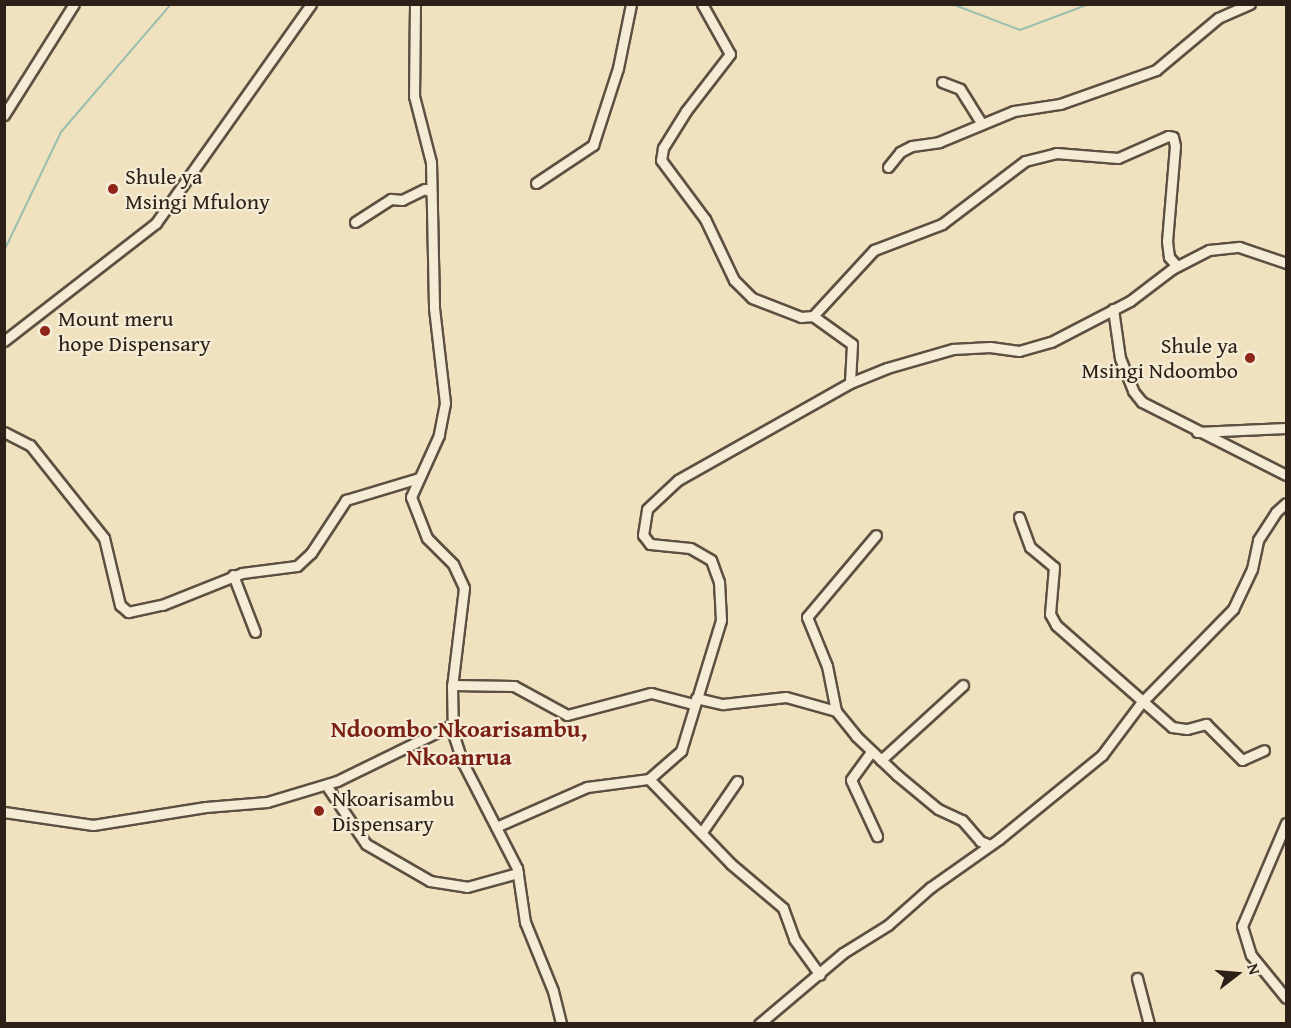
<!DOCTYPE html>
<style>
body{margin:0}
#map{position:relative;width:1291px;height:1028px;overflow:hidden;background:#f0e2be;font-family:"Gentium Book Plus",serif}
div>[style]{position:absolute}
.stream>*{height:2px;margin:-1px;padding:0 1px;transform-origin:1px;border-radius:1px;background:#9abeaf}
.roads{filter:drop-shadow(2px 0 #5d5042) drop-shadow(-2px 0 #5d5042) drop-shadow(0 2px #5d5042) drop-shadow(0 -2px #5d5042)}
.minor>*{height:9px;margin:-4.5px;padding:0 4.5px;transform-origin:4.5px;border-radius:4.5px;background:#f5ecd5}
.dots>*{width:16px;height:16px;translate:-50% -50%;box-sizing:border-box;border:3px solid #f5ecd5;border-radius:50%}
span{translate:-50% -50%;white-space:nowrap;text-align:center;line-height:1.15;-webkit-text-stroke:4.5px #f5ecd5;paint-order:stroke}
.poi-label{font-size:22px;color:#2c2018}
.left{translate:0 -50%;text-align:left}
.right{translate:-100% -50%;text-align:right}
.neighbourhood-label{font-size:24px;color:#7a1f14;font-weight:700}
.frame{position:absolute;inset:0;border:6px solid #2c2018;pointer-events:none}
.north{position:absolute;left:1207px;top:944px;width:60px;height:60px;-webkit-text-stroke:4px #f5ecd5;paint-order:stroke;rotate:74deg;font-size:16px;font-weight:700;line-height:24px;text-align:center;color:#2c2018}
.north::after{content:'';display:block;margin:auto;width:21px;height:27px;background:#2c2018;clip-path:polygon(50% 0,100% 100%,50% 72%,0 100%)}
</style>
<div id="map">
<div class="stream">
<i style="left:952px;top:4px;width:73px;rotate:20.9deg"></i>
<i style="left:1020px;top:30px;width:74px;rotate:-20.6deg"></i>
<i style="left:4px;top:251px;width:132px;rotate:-64.4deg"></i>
<i style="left:61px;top:132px;width:169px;rotate:-49.3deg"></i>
</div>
<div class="roads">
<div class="minor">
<i style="left:415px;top:4px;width:92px;rotate:90.6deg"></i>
<i style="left:414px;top:96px;width:68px;rotate:75.6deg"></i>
<i style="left:431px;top:162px;width:146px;rotate:88.8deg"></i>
<i style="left:434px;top:308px;width:96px;rotate:83.4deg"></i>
<i style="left:445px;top:403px;width:33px;rotate:101deg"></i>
<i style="left:439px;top:435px;width:68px;rotate:114.3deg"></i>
<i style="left:411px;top:497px;width:44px;rotate:68.7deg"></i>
<i style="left:427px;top:538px;width:37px;rotate:45deg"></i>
<i style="left:453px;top:564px;width:26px;rotate:65deg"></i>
<i style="left:464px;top:588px;width:100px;rotate:96.9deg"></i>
<i style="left:452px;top:687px;width:46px;rotate:88.8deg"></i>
<i style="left:453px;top:733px;width:32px;rotate:72deg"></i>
<i style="left:463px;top:763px;width:118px;rotate:62.8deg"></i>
<i style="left:517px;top:868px;width:55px;rotate:81.6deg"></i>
<i style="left:525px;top:922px;width:74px;rotate:67.9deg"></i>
<i style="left:553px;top:991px;width:34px;rotate:76deg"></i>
<i style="left:702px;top:4px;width:57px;rotate:60.8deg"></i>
<i style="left:730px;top:54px;width:72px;rotate:127.7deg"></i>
<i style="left:686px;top:111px;width:44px;rotate:121.9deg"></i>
<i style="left:663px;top:148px;width:12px;rotate:99deg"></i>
<i style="left:661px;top:160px;width:74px;rotate:53.3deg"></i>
<i style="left:705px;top:219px;width:68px;rotate:64.6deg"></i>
<i style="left:734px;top:280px;width:25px;rotate:45deg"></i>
<i style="left:752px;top:298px;width:53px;rotate:21.2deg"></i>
<i style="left:801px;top:317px;width:12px;rotate:-5deg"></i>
<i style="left:813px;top:316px;width:90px;rotate:-47.3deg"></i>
<i style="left:874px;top:250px;width:73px;rotate:-20.9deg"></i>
<i style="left:942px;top:224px;width:104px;rotate:-37.2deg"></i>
<i style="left:1025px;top:161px;width:32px;rotate:-14deg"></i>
<i style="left:1056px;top:153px;width:62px;rotate:4.6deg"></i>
<i style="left:1118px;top:158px;width:55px;rotate:-23.7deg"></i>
<i style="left:1168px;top:136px;width:5px;rotate:11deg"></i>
<i style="left:1173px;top:137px;width:9px;rotate:77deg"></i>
<i style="left:1175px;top:146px;width:95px;rotate:94.8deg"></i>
<i style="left:1167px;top:241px;width:16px;rotate:83deg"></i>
<i style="left:1169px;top:257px;width:12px;rotate:48deg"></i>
<i style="left:942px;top:82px;width:19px;rotate:21deg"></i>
<i style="left:960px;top:89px;width:40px;rotate:58deg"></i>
<i style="left:4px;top:115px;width:131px;rotate:-57.8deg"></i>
<i style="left:888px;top:167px;width:19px;rotate:-51deg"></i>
<i style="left:900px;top:152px;width:13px;rotate:-27deg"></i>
<i style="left:912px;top:146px;width:27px;rotate:-8deg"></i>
<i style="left:939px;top:142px;width:81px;rotate:-22.5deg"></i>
<i style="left:1014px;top:111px;width:47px;rotate:-8.7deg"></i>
<i style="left:1060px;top:104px;width:102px;rotate:-19.5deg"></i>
<i style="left:1156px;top:70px;width:81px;rotate:-40deg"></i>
<i style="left:1218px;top:18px;width:35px;rotate:-24deg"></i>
<i style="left:536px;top:183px;width:69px;rotate:-33.7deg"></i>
<i style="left:593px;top:145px;width:81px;rotate:-72deg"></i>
<i style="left:618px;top:68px;width:65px;rotate:-78.5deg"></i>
<i style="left:355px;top:222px;width:43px;rotate:-32.6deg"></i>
<i style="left:391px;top:199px;width:11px;rotate:5deg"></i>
<i style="left:402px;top:200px;width:25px;rotate:-26deg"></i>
<i style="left:425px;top:189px;width:7px;rotate:27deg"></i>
<i style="left:1113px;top:309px;width:49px;rotate:81.9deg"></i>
<i style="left:1120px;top:358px;width:35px;rotate:68deg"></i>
<i style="left:1133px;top:391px;width:14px;rotate:51deg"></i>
<i style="left:1142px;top:402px;width:161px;rotate:26.9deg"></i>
<i style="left:813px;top:316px;width:48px;rotate:35.7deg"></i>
<i style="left:852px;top:344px;width:39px;rotate:93deg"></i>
<i style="left:4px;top:341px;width:192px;rotate:-37.8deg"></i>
<i style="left:156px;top:223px;width:268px;rotate:-54.7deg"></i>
<i style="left:4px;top:432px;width:29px;rotate:27deg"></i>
<i style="left:30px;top:445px;width:119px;rotate:51.5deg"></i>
<i style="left:104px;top:538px;width:69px;rotate:76.6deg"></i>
<i style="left:120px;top:605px;width:11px;rotate:41deg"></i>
<i style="left:128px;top:612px;width:35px;rotate:-12deg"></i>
<i style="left:162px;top:605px;width:86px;rotate:-21.8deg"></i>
<i style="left:242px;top:573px;width:55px;rotate:-7.3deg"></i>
<i style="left:297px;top:566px;width:19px;rotate:-43deg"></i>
<i style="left:311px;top:553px;width:64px;rotate:-56.6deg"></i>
<i style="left:346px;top:500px;width:76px;rotate:-16.8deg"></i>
<i style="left:1197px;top:432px;width:89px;rotate:-2.6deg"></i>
<i style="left:1019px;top:517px;width:32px;rotate:70deg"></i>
<i style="left:1030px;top:547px;width:31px;rotate:40deg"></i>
<i style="left:1054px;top:567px;width:47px;rotate:94.9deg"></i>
<i style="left:1050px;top:614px;width:13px;rotate:61deg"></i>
<i style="left:1056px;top:625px;width:154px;rotate:41.3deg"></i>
<i style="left:1172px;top:727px;width:15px;rotate:8deg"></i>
<i style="left:1187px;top:729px;width:20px;rotate:-15deg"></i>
<i style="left:1206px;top:724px;width:51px;rotate:45deg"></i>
<i style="left:1242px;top:760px;width:24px;rotate:-24deg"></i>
<i style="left:233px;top:575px;width:61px;rotate:68.9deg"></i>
<i style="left:452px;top:685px;width:62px;rotate:0.9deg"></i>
<i style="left:514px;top:686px;width:60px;rotate:28.7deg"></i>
<i style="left:567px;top:715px;width:87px;rotate:-14.7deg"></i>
<i style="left:651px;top:693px;width:43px;rotate:14.7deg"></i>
<i style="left:696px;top:698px;width:28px;rotate:13deg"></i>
<i style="left:723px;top:704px;width:63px;rotate:-6.3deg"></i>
<i style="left:786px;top:697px;width:52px;rotate:15.6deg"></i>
<i style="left:836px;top:711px;width:32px;rotate:51deg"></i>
<i style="left:856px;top:736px;width:57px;rotate:43.6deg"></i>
<i style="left:897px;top:775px;width:53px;rotate:39.7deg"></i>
<i style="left:938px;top:809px;width:26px;rotate:25deg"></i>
<i style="left:962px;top:820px;width:28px;rotate:49deg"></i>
<i style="left:980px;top:841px;width:11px;rotate:22deg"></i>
<i style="left:836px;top:711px;width:46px;rotate:-101.3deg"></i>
<i style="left:827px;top:666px;width:53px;rotate:-112.2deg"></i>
<i style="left:807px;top:617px;width:107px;rotate:-49.9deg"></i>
<i style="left:871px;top:752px;width:34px;rotate:126deg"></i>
<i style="left:851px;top:780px;width:62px;rotate:65.1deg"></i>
<i style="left:881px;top:760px;width:111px;rotate:-42.4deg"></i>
<i style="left:649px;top:779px;width:118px;rotate:46deg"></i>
<i style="left:731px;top:864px;width:68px;rotate:40.2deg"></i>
<i style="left:783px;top:908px;width:33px;rotate:70deg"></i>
<i style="left:794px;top:939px;width:44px;rotate:54.2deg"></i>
<i style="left:326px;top:785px;width:71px;rotate:55.9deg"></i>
<i style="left:366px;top:844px;width:74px;rotate:30deg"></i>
<i style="left:430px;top:881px;width:37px;rotate:9deg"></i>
<i style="left:467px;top:887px;width:53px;rotate:-15.4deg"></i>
<i style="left:4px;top:812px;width:90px;rotate:8.3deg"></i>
<i style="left:93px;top:825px;width:114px;rotate:-9.1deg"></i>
<i style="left:206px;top:807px;width:61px;rotate:-4.7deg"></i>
<i style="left:267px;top:802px;width:73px;rotate:-16.7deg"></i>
<i style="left:337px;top:781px;width:128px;rotate:-26deg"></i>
<i style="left:1286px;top:823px;width:112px;rotate:113.1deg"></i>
<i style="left:1242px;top:926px;width:30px;rotate:73deg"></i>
<i style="left:1251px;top:955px;width:55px;rotate:50.9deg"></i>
<i style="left:496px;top:827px;width:99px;rotate:-23.7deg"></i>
<i style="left:587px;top:787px;width:63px;rotate:-7.4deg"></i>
<i style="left:649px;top:779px;width:43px;rotate:-41.2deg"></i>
<i style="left:681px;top:751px;width:137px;rotate:-73deg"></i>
<i style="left:721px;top:620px;width:38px;rotate:-93deg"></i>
<i style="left:719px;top:582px;width:23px;rotate:-110deg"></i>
<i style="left:711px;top:560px;width:24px;rotate:-150deg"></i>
<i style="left:690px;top:548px;width:40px;rotate:-174.3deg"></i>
<i style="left:650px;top:544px;width:11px;rotate:-128deg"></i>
<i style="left:643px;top:535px;width:26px;rotate:-81deg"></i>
<i style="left:647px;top:509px;width:42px;rotate:-43.1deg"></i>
<i style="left:678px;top:480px;width:197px;rotate:-29.4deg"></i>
<i style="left:850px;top:383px;width:40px;rotate:-22deg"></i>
<i style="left:887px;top:368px;width:69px;rotate:-16.1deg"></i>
<i style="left:953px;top:349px;width:37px;rotate:-3deg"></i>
<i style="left:990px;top:347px;width:29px;rotate:8deg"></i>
<i style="left:1019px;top:351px;width:33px;rotate:-16deg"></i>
<i style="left:1051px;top:342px;width:89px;rotate:-27.4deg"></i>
<i style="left:1130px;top:301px;width:53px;rotate:-37.3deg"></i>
<i style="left:1172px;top:269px;width:42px;rotate:-27.2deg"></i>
<i style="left:1209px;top:250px;width:30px;rotate:-6deg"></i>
<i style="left:1239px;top:247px;width:50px;rotate:18.8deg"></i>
<i style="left:702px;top:832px;width:62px;rotate:-55.5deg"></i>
<i style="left:1137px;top:978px;width:48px;rotate:75.4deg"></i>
<i style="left:759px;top:1024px;width:110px;rotate:-40.2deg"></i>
<i style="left:843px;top:953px;width:53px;rotate:-31.9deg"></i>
<i style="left:888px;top:925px;width:57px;rotate:-41.5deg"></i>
<i style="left:931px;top:887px;width:83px;rotate:-35.2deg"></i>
<i style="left:999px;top:839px;width:133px;rotate:-39.2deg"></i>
<i style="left:1102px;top:755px;width:65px;rotate:-53.1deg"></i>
<i style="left:1141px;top:703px;width:132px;rotate:-45.6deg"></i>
<i style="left:1233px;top:609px;width:44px;rotate:-64.6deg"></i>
<i style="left:1252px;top:569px;width:30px;rotate:-78deg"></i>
<i style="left:1258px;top:540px;width:33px;rotate:-57deg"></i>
<i style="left:1276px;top:512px;width:13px;rotate:-42deg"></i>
</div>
</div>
<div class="dots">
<i style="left:113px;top:189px;background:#8f2418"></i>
<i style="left:45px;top:331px;background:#8f2418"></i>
<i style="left:1250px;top:358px;background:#8f2418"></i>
<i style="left:319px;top:811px;background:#8f2418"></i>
</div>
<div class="poi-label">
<span class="left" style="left:125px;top:189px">Shule ya<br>Msingi Mfulony</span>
<span class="left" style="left:58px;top:331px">Mount meru<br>hope Dispensary</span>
<span class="right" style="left:1238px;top:358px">Shule ya<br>Msingi Ndoombo</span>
<span class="left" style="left:332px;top:811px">Nkoarisambu<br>Dispensary</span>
</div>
<div class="neighbourhood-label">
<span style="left:459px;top:743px">Ndoombo Nkoarisambu,<br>Nkoanrua</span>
</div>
<div class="frame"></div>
<div class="north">N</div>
</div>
